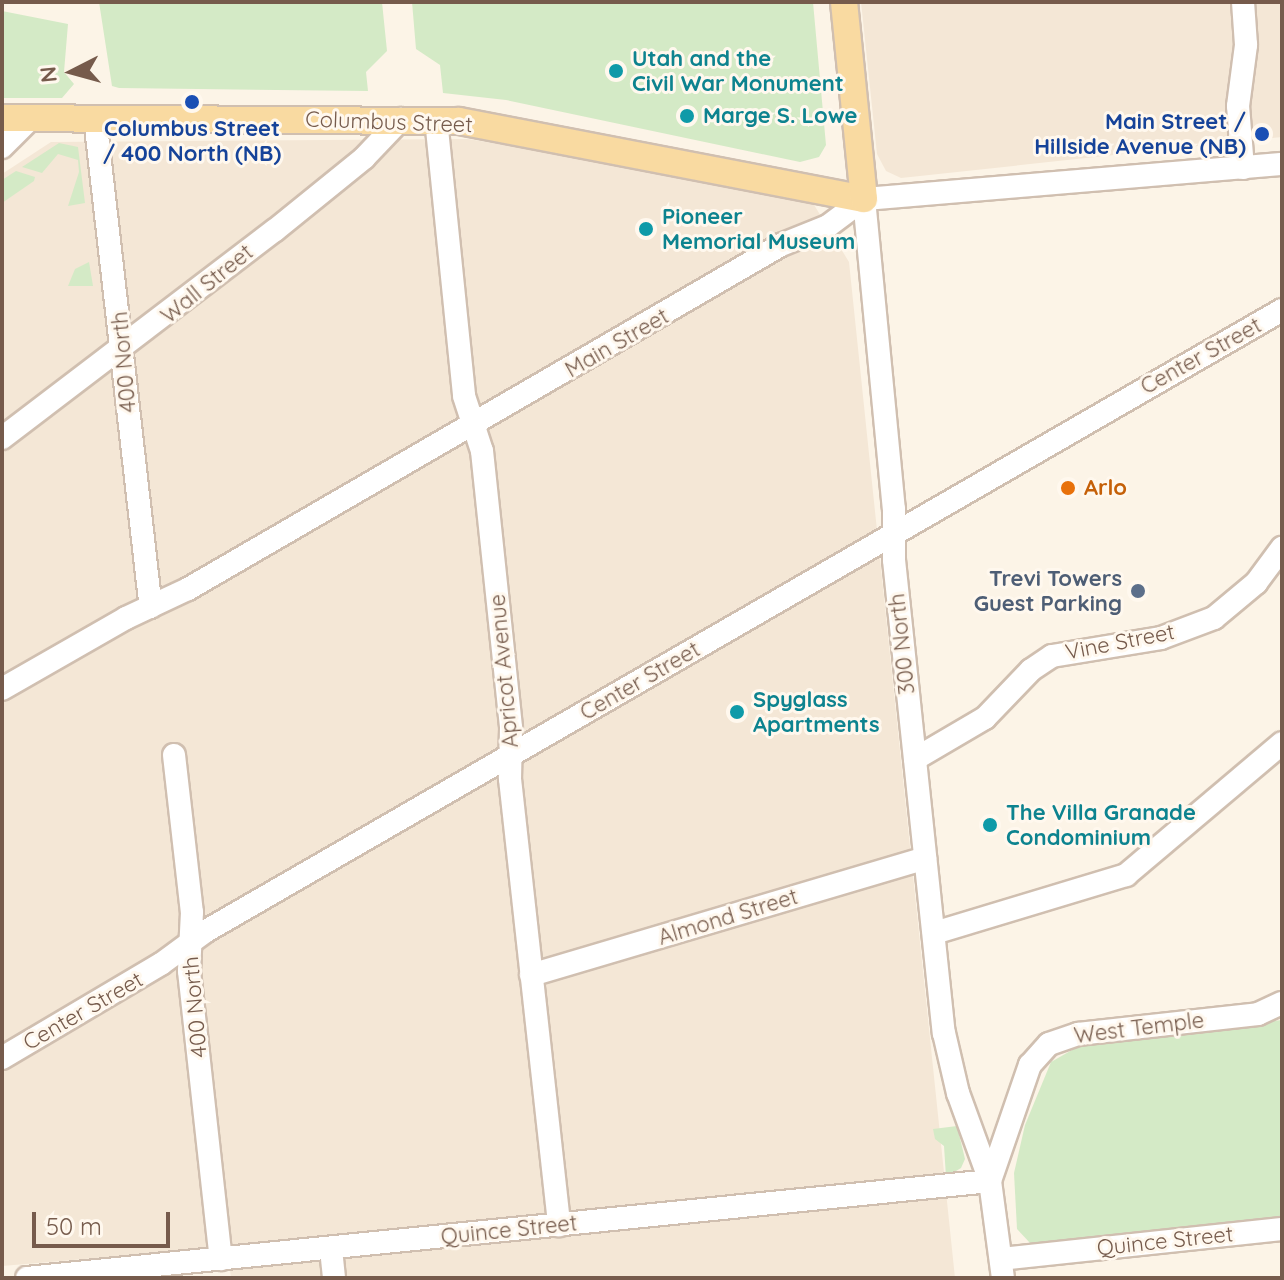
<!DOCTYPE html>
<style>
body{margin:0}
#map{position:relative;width:1284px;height:1280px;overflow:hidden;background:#fcf4e7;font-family:Quicksand,sans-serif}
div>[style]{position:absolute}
.residential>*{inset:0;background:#f4e7d6}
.green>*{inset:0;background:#d4eac6}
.roads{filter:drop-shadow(2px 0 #d0bfb0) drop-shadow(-2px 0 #d0bfb0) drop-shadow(0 2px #d0bfb0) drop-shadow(0 -2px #d0bfb0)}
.minor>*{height:22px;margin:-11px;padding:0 11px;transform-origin:11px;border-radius:11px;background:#fff}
.major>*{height:26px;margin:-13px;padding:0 13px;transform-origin:13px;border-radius:13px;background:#f9daa1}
.dots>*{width:22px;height:22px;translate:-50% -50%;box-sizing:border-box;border:4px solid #fff8ee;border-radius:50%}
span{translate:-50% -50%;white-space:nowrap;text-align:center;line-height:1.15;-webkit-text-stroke:6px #fff8ee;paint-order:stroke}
.culture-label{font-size:22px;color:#0d838f;font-weight:700}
.left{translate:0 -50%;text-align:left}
.transit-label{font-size:22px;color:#164399;font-weight:700}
.right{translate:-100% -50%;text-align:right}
.street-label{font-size:22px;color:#765b4c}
.food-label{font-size:22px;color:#c56008;font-weight:700}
.service-label{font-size:22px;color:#4e5e75;font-weight:700}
.frame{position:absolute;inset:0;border:4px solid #765b4c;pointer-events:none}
.north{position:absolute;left:32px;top:32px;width:80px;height:80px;-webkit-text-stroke:6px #fff8ee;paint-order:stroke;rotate:264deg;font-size:22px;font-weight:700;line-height:32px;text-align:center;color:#765b4c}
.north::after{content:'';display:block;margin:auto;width:28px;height:36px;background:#765b4c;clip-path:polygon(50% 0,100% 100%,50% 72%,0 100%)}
.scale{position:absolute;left:32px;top:1212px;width:138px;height:36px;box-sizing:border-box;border:4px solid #765b4c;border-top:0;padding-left:10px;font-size:24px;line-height:28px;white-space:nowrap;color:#765b4c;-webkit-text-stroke:6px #fff8ee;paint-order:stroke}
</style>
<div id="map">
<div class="residential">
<i style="clip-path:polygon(861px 2px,1282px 2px,1282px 137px,901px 178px,886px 171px,877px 154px)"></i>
<i style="clip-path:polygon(468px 139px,808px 195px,849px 262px,955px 1278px,231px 1278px,227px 1247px,2px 1266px,2px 174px,51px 142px)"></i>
</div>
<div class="green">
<i style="clip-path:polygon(99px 2px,382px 2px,387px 51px,366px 72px,368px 91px,119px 88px,112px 86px)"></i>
<i style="clip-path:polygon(412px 2px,813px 2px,826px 145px,819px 157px,800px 162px,506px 100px,443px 93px,440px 65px,416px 49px)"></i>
<i style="clip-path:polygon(2px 11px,68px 24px,64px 72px,74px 84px,62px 98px,2px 98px)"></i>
<i style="clip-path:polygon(59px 143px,78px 147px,85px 203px,68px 206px,79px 172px,78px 160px,58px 154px,42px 173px,22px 167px)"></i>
<i style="clip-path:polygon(16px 171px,35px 177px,34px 181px,2px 203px,2px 180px)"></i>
<i style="clip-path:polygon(89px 262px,93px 286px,68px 286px,75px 269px)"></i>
<i style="clip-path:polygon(1282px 1020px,1282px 1216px,1030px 1243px,1017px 1229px,1014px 1173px,1025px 1125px,1051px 1062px,1079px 1046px)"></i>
<i style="clip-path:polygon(957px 1126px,965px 1159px,961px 1168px,946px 1177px,944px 1146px,935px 1139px,933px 1129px)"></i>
</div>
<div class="roads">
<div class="minor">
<i style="left:95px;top:118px;width:492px;rotate:83.5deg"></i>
<i style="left:436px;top:119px;width:278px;rotate:84.2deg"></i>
<i style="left:464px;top:396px;width:58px;rotate:71.9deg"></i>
<i style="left:482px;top:451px;width:279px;rotate:84deg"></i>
<i style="left:511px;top:728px;width:51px;rotate:91.1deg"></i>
<i style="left:510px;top:779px;width:449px;rotate:83.7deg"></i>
<i style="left:2px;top:147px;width:40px;rotate:-45deg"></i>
<i style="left:1243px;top:168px;width:62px;rotate:-94.6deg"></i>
<i style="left:1238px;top:106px;width:62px;rotate:-82.5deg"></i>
<i style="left:1246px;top:45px;width:43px;rotate:-94deg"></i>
<i style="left:864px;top:199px;width:311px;rotate:84.5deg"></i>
<i style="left:894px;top:509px;width:51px;rotate:90deg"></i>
<i style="left:894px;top:560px;width:476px;rotate:84deg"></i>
<i style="left:944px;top:1033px;width:62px;rotate:76.9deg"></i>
<i style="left:958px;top:1093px;width:94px;rotate:70deg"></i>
<i style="left:990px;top:1181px;width:98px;rotate:82.4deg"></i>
<i style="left:2px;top:438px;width:342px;rotate:-37.3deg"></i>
<i style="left:274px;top:231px;width:116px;rotate:-39deg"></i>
<i style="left:364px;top:158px;width:54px;rotate:-46.5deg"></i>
<i style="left:2px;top:689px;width:143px;rotate:-29.8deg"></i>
<i style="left:126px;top:618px;width:68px;rotate:-25.1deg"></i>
<i style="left:188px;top:589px;width:686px;rotate:-30.12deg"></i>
<i style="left:781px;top:245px;width:51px;rotate:-22deg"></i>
<i style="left:828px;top:226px;width:45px;rotate:-36.9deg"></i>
<i style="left:864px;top:199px;width:419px;rotate:-4.8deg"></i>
<i style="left:174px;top:755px;width:158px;rotate:83.5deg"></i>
<i style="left:192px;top:912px;width:59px;rotate:92.9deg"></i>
<i style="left:189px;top:971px;width:290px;rotate:83.7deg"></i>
<i style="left:915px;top:759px;width:81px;rotate:-30.4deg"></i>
<i style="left:985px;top:718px;width:66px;rotate:-46.2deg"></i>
<i style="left:1031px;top:670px;width:25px;rotate:-34deg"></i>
<i style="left:1052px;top:656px;width:110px;rotate:-9.4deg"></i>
<i style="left:1161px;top:638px;width:57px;rotate:-20.7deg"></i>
<i style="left:1214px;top:618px;width:55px;rotate:-39.8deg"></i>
<i style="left:1256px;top:583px;width:44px;rotate:-53.4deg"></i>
<i style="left:934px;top:933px;width:201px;rotate:-16.8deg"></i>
<i style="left:1126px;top:875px;width:204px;rotate:-40.2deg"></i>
<i style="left:531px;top:975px;width:411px;rotate:-16.5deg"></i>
<i style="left:2px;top:1058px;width:185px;rotate:-30.6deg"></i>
<i style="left:161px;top:964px;width:56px;rotate:-36.3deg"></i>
<i style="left:206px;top:931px;width:1242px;rotate:-29.99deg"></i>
<i style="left:990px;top:1181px;width:123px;rotate:-71deg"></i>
<i style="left:1030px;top:1065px;width:28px;rotate:-48deg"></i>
<i style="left:1049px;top:1044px;width:31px;rotate:-19deg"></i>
<i style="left:1078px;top:1034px;width:181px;rotate:-6.3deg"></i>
<i style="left:1258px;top:1014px;width:26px;rotate:-25deg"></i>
<i style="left:331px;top:1249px;width:29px;rotate:84deg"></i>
<i style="left:1001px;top:1259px;width:283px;rotate:-6.1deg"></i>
<i style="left:27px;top:1278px;width:968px;rotate:-5.75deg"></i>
</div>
<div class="major">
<i style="left:2px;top:118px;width:457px;rotate:0.4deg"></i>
<i style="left:459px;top:121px;width:412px;rotate:10.9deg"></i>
<i style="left:864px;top:199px;width:198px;rotate:-95.8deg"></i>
</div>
</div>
<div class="dots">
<i style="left:616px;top:71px;background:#0f9aa8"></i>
<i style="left:192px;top:102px;background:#1a4fb4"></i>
<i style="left:687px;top:116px;background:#0f9aa8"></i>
<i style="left:1262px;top:134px;background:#1a4fb4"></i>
<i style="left:646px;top:229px;background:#0f9aa8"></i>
<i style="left:1068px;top:488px;background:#e8710a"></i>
<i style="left:1138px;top:591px;background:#5c6f8a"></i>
<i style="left:737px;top:712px;background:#0f9aa8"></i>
<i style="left:990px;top:825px;background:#0f9aa8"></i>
</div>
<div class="culture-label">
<span class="left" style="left:632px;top:71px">Utah and the<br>Civil War Monument</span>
<span class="left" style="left:703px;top:116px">Marge S. Lowe</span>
<span class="left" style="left:662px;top:229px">Pioneer<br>Memorial Museum</span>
<span class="left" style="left:753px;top:712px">Spyglass<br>Apartments</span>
<span class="left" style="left:1006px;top:825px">The Villa Granade<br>Condominium</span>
</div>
<div class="transit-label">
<span class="right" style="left:1246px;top:134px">Main Street /<br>Hillside Avenue (NB)</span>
<span style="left:192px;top:141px">Columbus Street<br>/ 400 North (NB)</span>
</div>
<div class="street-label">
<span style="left:389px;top:122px;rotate:2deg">Columbus Street</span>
<span style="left:207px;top:284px;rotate:-39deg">Wall Street</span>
<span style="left:617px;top:343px;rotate:-30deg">Main Street</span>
<span style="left:1201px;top:356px;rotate:-29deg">Center Street</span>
<span style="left:124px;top:362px;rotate:-95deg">400 North</span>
<span style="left:1120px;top:642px;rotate:-11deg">Vine Street</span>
<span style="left:902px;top:644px;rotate:-96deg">300 North</span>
<span style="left:504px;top:671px;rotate:-95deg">Apricot Avenue</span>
<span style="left:640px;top:681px;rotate:-30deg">Center Street</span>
<span style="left:728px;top:917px;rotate:-17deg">Almond Street</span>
<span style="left:195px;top:1007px;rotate:-95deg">400 North</span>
<span style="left:83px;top:1011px;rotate:-30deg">Center Street</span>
<span style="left:1139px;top:1028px;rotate:-7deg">West Temple</span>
<span style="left:509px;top:1230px;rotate:-6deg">Quince Street</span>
<span style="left:1165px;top:1241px;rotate:-6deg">Quince Street</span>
</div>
<div class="food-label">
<span class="left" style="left:1084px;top:488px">Arlo</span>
</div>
<div class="service-label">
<span class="right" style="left:1122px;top:591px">Trevi Towers<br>Guest Parking</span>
</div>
<div class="frame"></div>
<div class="north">N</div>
<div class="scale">50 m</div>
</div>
